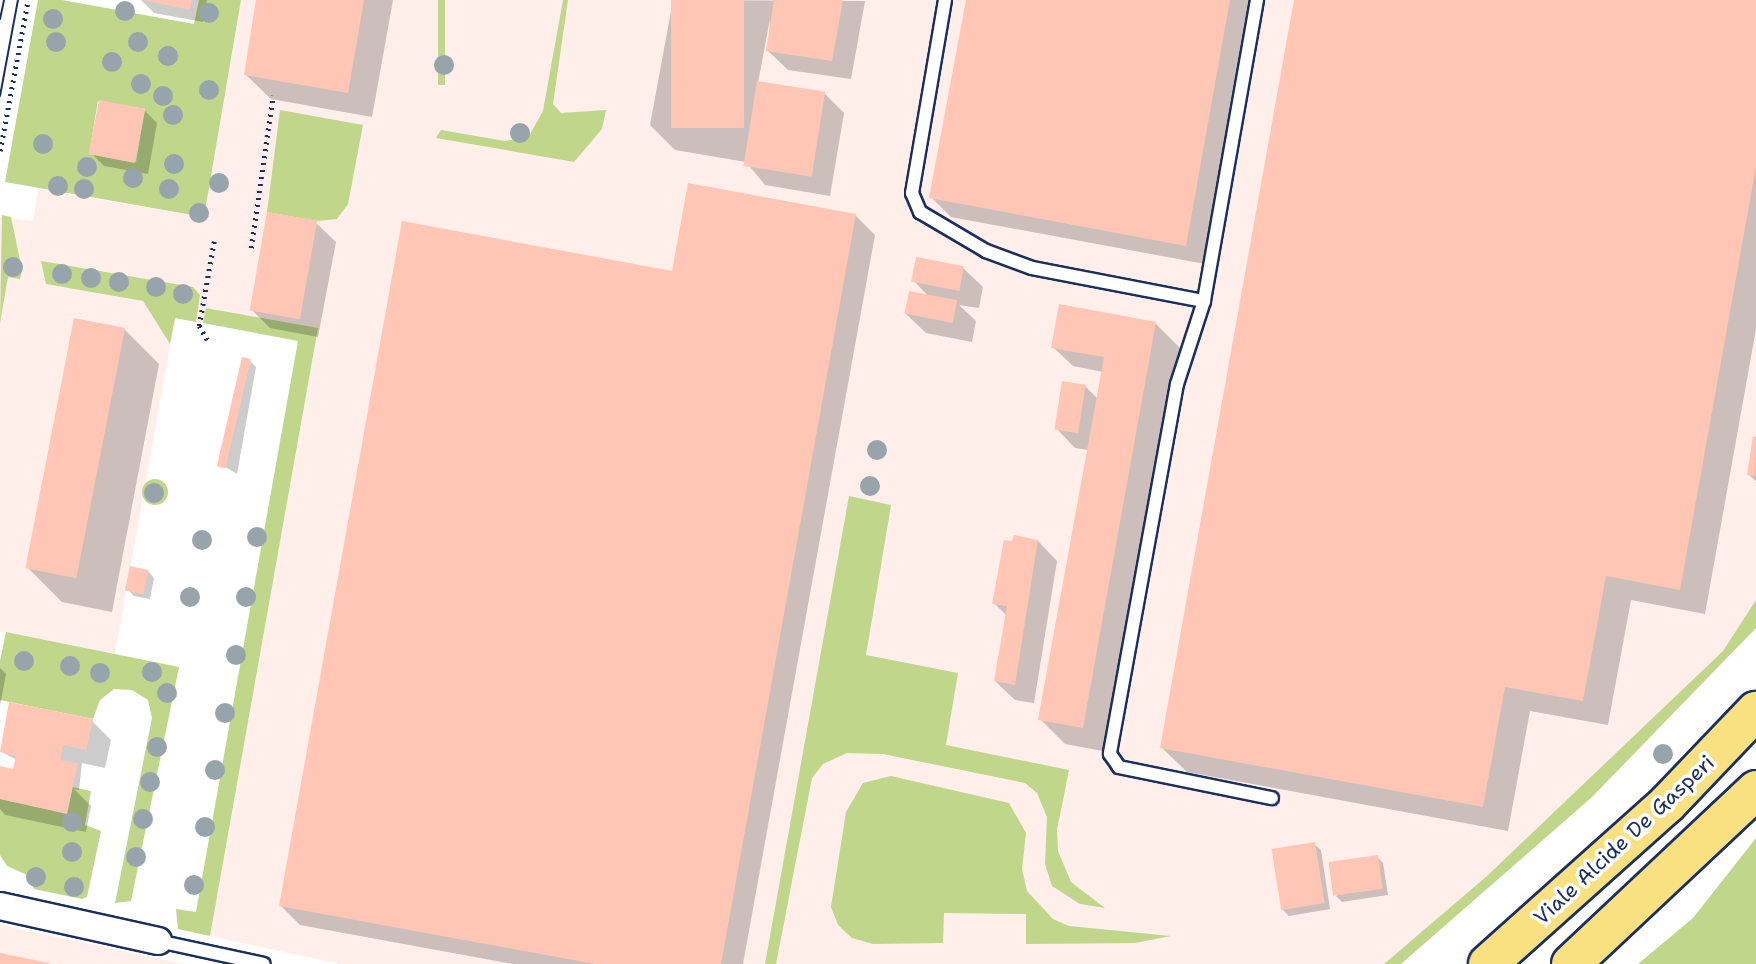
<!DOCTYPE html>
<style>
body{margin:0}
#map{position:relative;width:1756px;height:964px;overflow:hidden;background:#fff;font-family:"Shantell Sans",sans-serif}
div>[style]{position:absolute}
.built>*{inset:0;background:#ffeee9}
.green>*{inset:0;background:#bfd68b;transform-origin:0 0}
.round{border-radius:50%}
.shadow>*{inset:0;background:#0003}
.building>*{inset:0;background:#ffc5b5;transform-origin:0 0}
.path>*{height:4.5px;margin-top:-2.25px;transform-origin:0;background:repeating-linear-gradient(90deg,#1b2f5e 0 2px,transparent 0 7px)}
.roads{filter:drop-shadow(2px 0 #1b2f5e) drop-shadow(-2px 0 #1b2f5e) drop-shadow(0 2px #1b2f5e) drop-shadow(0 -2px #1b2f5e)}
.lane>*{height:12px;margin:-6px;padding:0 6px;transform-origin:6px;border-radius:6px;background:#fff}
.street>*{height:26px;margin:-13px;padding:0 13px;transform-origin:13px;border-radius:13px;background:#fff}
.primary>*{height:38px;margin:-19px;padding:0 19px;transform-origin:19px;border-radius:19px;background:#f9e181}
.tram>*{height:2px;margin:-1px;padding:0 1px;transform-origin:1px;border-radius:1px;background:#1b2f5e}
.trees>*{width:20px;height:20px;margin:-10px;border-radius:50%;background:#98a4ac}
span{translate:-50% -50%;white-space:nowrap;text-align:center;line-height:1.15;-webkit-text-stroke:7px #fff;paint-order:stroke}
.street-label{font-size:21px;color:#1b2f5e}
</style>
<div id="map">
<div class="built">
<i style="clip-path:polygon(241px 0,1756px 0,1756px 628px,1592px 797px,1401px 964px,340px 964px,210px 936px,318px 328px,206px 308px,203px 323px,175px 318px,115px 654px,0 631px,0 217px,33px 221px,38px 189px,204px 217px)"></i>
<i style="clip-path:polygon(0 925px,184px 964px,0 964px)"></i>
</div>
<div class="green">
<i style="clip-path:polygon(evenodd,38px 0,62px 0,194px 24px,199px 0,241px 0,204px 217px,5px 182px,38px 0,98px 101px,145px 109px,136px 162px,89px 154px,98px 101px)"></i>
<i style="left:438px;top:0;width:7px;height:85px"></i>
<i style="clip-path:polygon(563px 0,568px 0,553px 104px,561px 113px,606px 110px,602px 129px,574px 162px,436px 138px,441px 130px,505px 141px,529px 136px,543px 111px)"></i>
<i style="clip-path:polygon(280px 110px,363px 125px,348px 204px,337px 219px,317px 221px,267px 212px)"></i>
<i style="clip-path:polygon(2px 215px,11px 217px,22px 270px,20px 279px,8px 277px,0 323px)"></i>
<i style="clip-path:polygon(41px 261px,193px 287px,200px 295px,196px 322px,175px 318px,170px 344px,143px 301px,46px 284px)"></i>
<i style="clip-path:polygon(206px 308px,318px 328px,210px 936px,178px 929px,176px 909px,196px 912px,298px 341px,203px 323px)"></i>
<i class="round" style="left:142px;top:479px;width:26px;height:26px"></i>
<i style="clip-path:polygon(849px 496px,891px 505px,866px 655px,958px 673px,946px 745px,1069px 770px,1057px 830px,1058px 851px,1071px 882px,1105px 908px,1080px 904px,1052px 886px,1045px 864px,1047px 817px,1037px 793px,1025px 783px,883px 754px,847px 753px,823px 764px,812px 778px,776px 964px,765px 964px)"></i>
<i style="clip-path:polygon(1756px 600px,1756px 628px,1592px 797px,1401px 964px,1384px 964px,1487px 876px,1723px 651px)"></i>
<i style="clip-path:polygon(6px 632px,179px 667px,131px 901px,115px 903px,152px 718px,148px 700px,132px 690px,114px 689px,100px 700px,93px 719px,0 700px,0 661px)"></i>
<i style="clip-path:polygon(891px 776px,1009px 803px,1026px 833px,1022px 869px,1027px 891px,1053px 919px,1069px 926px,1171px 936px,1135px 943px,1026px 944px,1026px 914px,944px 913px,943px 943px,873px 944px,852px 938px,838px 925px,831px 907px,846px 812px,863px 783px)"></i>
<i style="clip-path:polygon(72px 787px,91px 791px,85px 825px,101px 831px,87px 897px,82px 899px,34px 889px,27px 875px,7px 866px,0 855px,0 799px,66px 813px)"></i>
<i style="clip-path:polygon(1756px 838px,1756px 964px,1638px 964px,1693px 918px)"></i>
</div>
<div class="shadow">
<i style="clip-path:polygon(141px 0,207px 0,203px 22px,154px 13px)"></i>
<i style="clip-path:polygon(258px 0,393px 0,372px 117px,271px 99px,245px 74px)"></i>
<i style="clip-path:polygon(673px 0,865px 1px,851px 79px,788px 70px,768px 51px,770px 19px,758px 83px,824px 93px,844px 113px,830px 196px,765px 185px,746px 162px,675px 150px,650px 125px)"></i>
<i style="clip-path:polygon(968px 0,1252px 0,1205px 264px,951px 217px,931px 197px)"></i>
<i style="clip-path:polygon(1295px 0,1756px 0,1756px 329px,1705px 614px,1631px 600px,1608px 725px,1530px 711px,1508px 831px,1187px 772px,1161px 747px)"></i>
<i style="clip-path:polygon(144px 110px,157px 123px,148px 174px,104px 166px,91px 153px)"></i>
<i style="clip-path:polygon(855px 215px,875px 235px,743px 964px,513px 964px,300px 925px,281px 906px,673px 273px)"></i>
<i style="clip-path:polygon(316px 223px,336px 242px,318px 337px,270px 328px,251px 309px)"></i>
<i style="clip-path:polygon(963px 268px,983px 287px,979px 308px,959px 305px,976px 321px,972px 342px,926px 333px,906px 314px,929px 297px,913px 280px)"></i>
<i style="clip-path:polygon(1156px 324px,1181px 349px,1108px 752px,1065px 744px,1040px 719px,1089px 450px,1075px 448px,1056px 428px,1085px 386px,1098px 399px,1103px 372px,1073px 366px,1053px 347px)"></i>
<i style="clip-path:polygon(124px 329px,159px 364px,112px 612px,62px 602px,28px 568px)"></i>
<i style="clip-path:polygon(250px 361px,256px 367px,237px 474px,224px 466px)"></i>
<i style="clip-path:polygon(1755px 438px,1756px 438px,1756px 481px,1748px 474px)"></i>
<i style="clip-path:polygon(1038px 541px,1057px 561px,1034px 703px,1015px 700px,995px 681px,1007px 616px,994px 603px)"></i>
<i style="clip-path:polygon(148px 571px,154px 578px,150px 599px,134px 596px,128px 590px)"></i>
<i style="clip-path:polygon(0 668px,6px 674px,0 706px)"></i>
<i style="clip-path:polygon(92px 721px,111px 740px,105px 768px,82px 763px,79px 790px,74px 789px,91px 806px,86px 832px,5px 815px,0 809px,0 768px,15px 771px,17px 760px,0 751px)"></i>
<i style="clip-path:polygon(1314px 844px,1321px 850px,1330px 909px,1289px 916px,1283px 910px)"></i>
<i style="clip-path:polygon(1377px 857px,1383px 863px,1388px 895px,1342px 902px,1336px 896px)"></i>
</div>
<div class="building">
<i style="clip-path:polygon(143px 0,192px 0,190px 10px)"></i>
<i style="clip-path:polygon(256px 0,364px 0,348px 93px,244px 75px)"></i>
<i style="left:671px;top:0;width:73px;height:128px"></i>
<i style="clip-path:polygon(774px 0,843px 0,832px 61px,766px 51px)"></i>
<i style="clip-path:polygon(966px 0,1230px 0,1186px 246px,929px 198px)"></i>
<i style="clip-path:polygon(1294px 0,1756px 0,1756px 167px,1680px 590px,1606px 576px,1583px 701px,1505px 687px,1483px 807px,1160px 748px)"></i>
<i style="left:757px;top:81px;width:69px;height:86px;rotate:9deg"></i>
<i style="left:99px;top:100px;width:47px;height:55px;rotate:11deg"></i>
<i style="clip-path:polygon(688px 183px,856px 214px,721px 964px,595px 964px,279px 906px,402px 221px,672px 271px)"></i>
<i style="left:267px;top:212px;width:51px;height:100px;rotate:10deg"></i>
<i style="left:916px;top:257px;width:49px;height:25px;rotate:11deg"></i>
<i style="left:909px;top:291px;width:49px;height:23px;rotate:11deg"></i>
<i style="clip-path:polygon(1059px 304px,1156px 322px,1083px 728px,1038px 720px,1104px 357px,1051px 348px)"></i>
<i style="left:74px;top:318px;width:52px;height:255px;rotate:11deg"></i>
<i style="left:242px;top:357px;width:9px;height:112px;rotate:13deg"></i>
<i style="left:1062px;top:381px;width:24px;height:49px;rotate:9deg"></i>
<i style="clip-path:polygon(1753px 436px,1756px 437px,1755px 476px,1747px 475px)"></i>
<i style="clip-path:polygon(1014px 535px,1038px 540px,1015px 685px,994px 681px,1007px 606px,992px 604px,1004px 540px,1012px 541px)"></i>
<i style="left:130px;top:566px;width:19px;height:25px;rotate:12deg"></i>
<i style="clip-path:polygon(9px 702px,93px 719px,86px 750px,63px 745px,60px 760px,78px 763px,67px 814px,0 799px,0 766px,13px 769px,16px 756px,0 752px)"></i>
<i style="left:1315px;top:842px;width:62px;height:44px;rotate:81deg"></i>
<i style="left:1378px;top:855px;width:34px;height:50px;rotate:82deg"></i>
<i style="clip-path:polygon(0 953px,49px 963px,49px 964px,0 964px)"></i>
</div>
<div class="path">
<i style="left:0;top:151px;width:154px;rotate:-79.5deg"></i>
<i style="left:251px;top:248px;width:154px;rotate:-81.8deg"></i>
<i style="left:207px;top:340px;width:16px;rotate:-120deg"></i>
<i style="left:199px;top:326px;width:86px;rotate:-80deg"></i>
</div>
<div class="roads">
<div class="lane">
<i style="left:945px;top:0;width:196px;rotate:99.7deg"></i>
<i style="left:912px;top:193px;width:21px;rotate:67deg"></i>
<i style="left:920px;top:212px;width:77px;rotate:30.6deg"></i>
<i style="left:986px;top:251px;width:49px;rotate:20.3deg"></i>
<i style="left:1032px;top:268px;width:175px;rotate:10.9deg"></i>
<i style="left:1257px;top:0;width:306px;rotate:100deg"></i>
<i style="left:1204px;top:301px;width:87px;rotate:108deg"></i>
<i style="left:1177px;top:384px;width:376px;rotate:100.3deg"></i>
<i style="left:1110px;top:754px;width:16px;rotate:55deg"></i>
<i style="left:1119px;top:767px;width:156px;rotate:11.5deg"></i>
<i style="left:158px;top:941px;width:108px;rotate:12.2deg"></i>
</div>
<div class="street">
<i style="left:0;top:906px;width:162px;rotate:12.5deg"></i>
</div>
<div class="primary">
<i style="left:1488px;top:964px;width:240px;rotate:-41.8deg"></i>
<i style="left:1667px;top:804px;width:129px;rotate:-46.3deg"></i>
<i style="left:1571px;top:964px;width:254px;rotate:-43.2deg"></i>
</div>
</div>
<div class="tram">
<i style="left:0;top:19px;width:19px;rotate:-78deg"></i>
<i style="left:0;top:96px;width:98px;rotate:-79.4deg"></i>
</div>
<div class="trees">
<i style="left:125px;top:11px"></i>
<i style="left:209px;top:13px"></i>
<i style="left:53px;top:19px"></i>
<i style="left:56px;top:42px"></i>
<i style="left:138px;top:42px"></i>
<i style="left:168px;top:56px"></i>
<i style="left:112px;top:62px"></i>
<i style="left:444px;top:65px"></i>
<i style="left:141px;top:84px"></i>
<i style="left:209px;top:90px"></i>
<i style="left:163px;top:96px"></i>
<i style="left:173px;top:115px"></i>
<i style="left:520px;top:133px"></i>
<i style="left:43px;top:144px"></i>
<i style="left:174px;top:164px"></i>
<i style="left:87px;top:167px"></i>
<i style="left:133px;top:178px"></i>
<i style="left:219px;top:183px"></i>
<i style="left:58px;top:186px"></i>
<i style="left:84px;top:189px"></i>
<i style="left:169px;top:189px"></i>
<i style="left:199px;top:213px"></i>
<i style="left:13px;top:267px"></i>
<i style="left:62px;top:274px"></i>
<i style="left:91px;top:278px"></i>
<i style="left:119px;top:282px"></i>
<i style="left:156px;top:287px"></i>
<i style="left:183px;top:294px"></i>
<i style="left:877px;top:450px"></i>
<i style="left:870px;top:486px"></i>
<i style="left:154px;top:493px"></i>
<i style="left:257px;top:537px"></i>
<i style="left:202px;top:540px"></i>
<i style="left:190px;top:597px"></i>
<i style="left:246px;top:597px"></i>
<i style="left:236px;top:655px"></i>
<i style="left:24px;top:661px"></i>
<i style="left:70px;top:666px"></i>
<i style="left:152px;top:672px"></i>
<i style="left:100px;top:673px"></i>
<i style="left:167px;top:693px"></i>
<i style="left:225px;top:713px"></i>
<i style="left:157px;top:747px"></i>
<i style="left:1663px;top:754px"></i>
<i style="left:215px;top:770px"></i>
<i style="left:150px;top:782px"></i>
<i style="left:143px;top:819px"></i>
<i style="left:72px;top:822px"></i>
<i style="left:205px;top:827px"></i>
<i style="left:72px;top:852px"></i>
<i style="left:136px;top:857px"></i>
<i style="left:36px;top:877px"></i>
<i style="left:194px;top:885px"></i>
<i style="left:74px;top:887px"></i>
</div>
<div class="street-label">
<span style="left:1624px;top:840px;rotate:-43deg">Viale Alcide De Gasperi</span>
</div>
</div>
